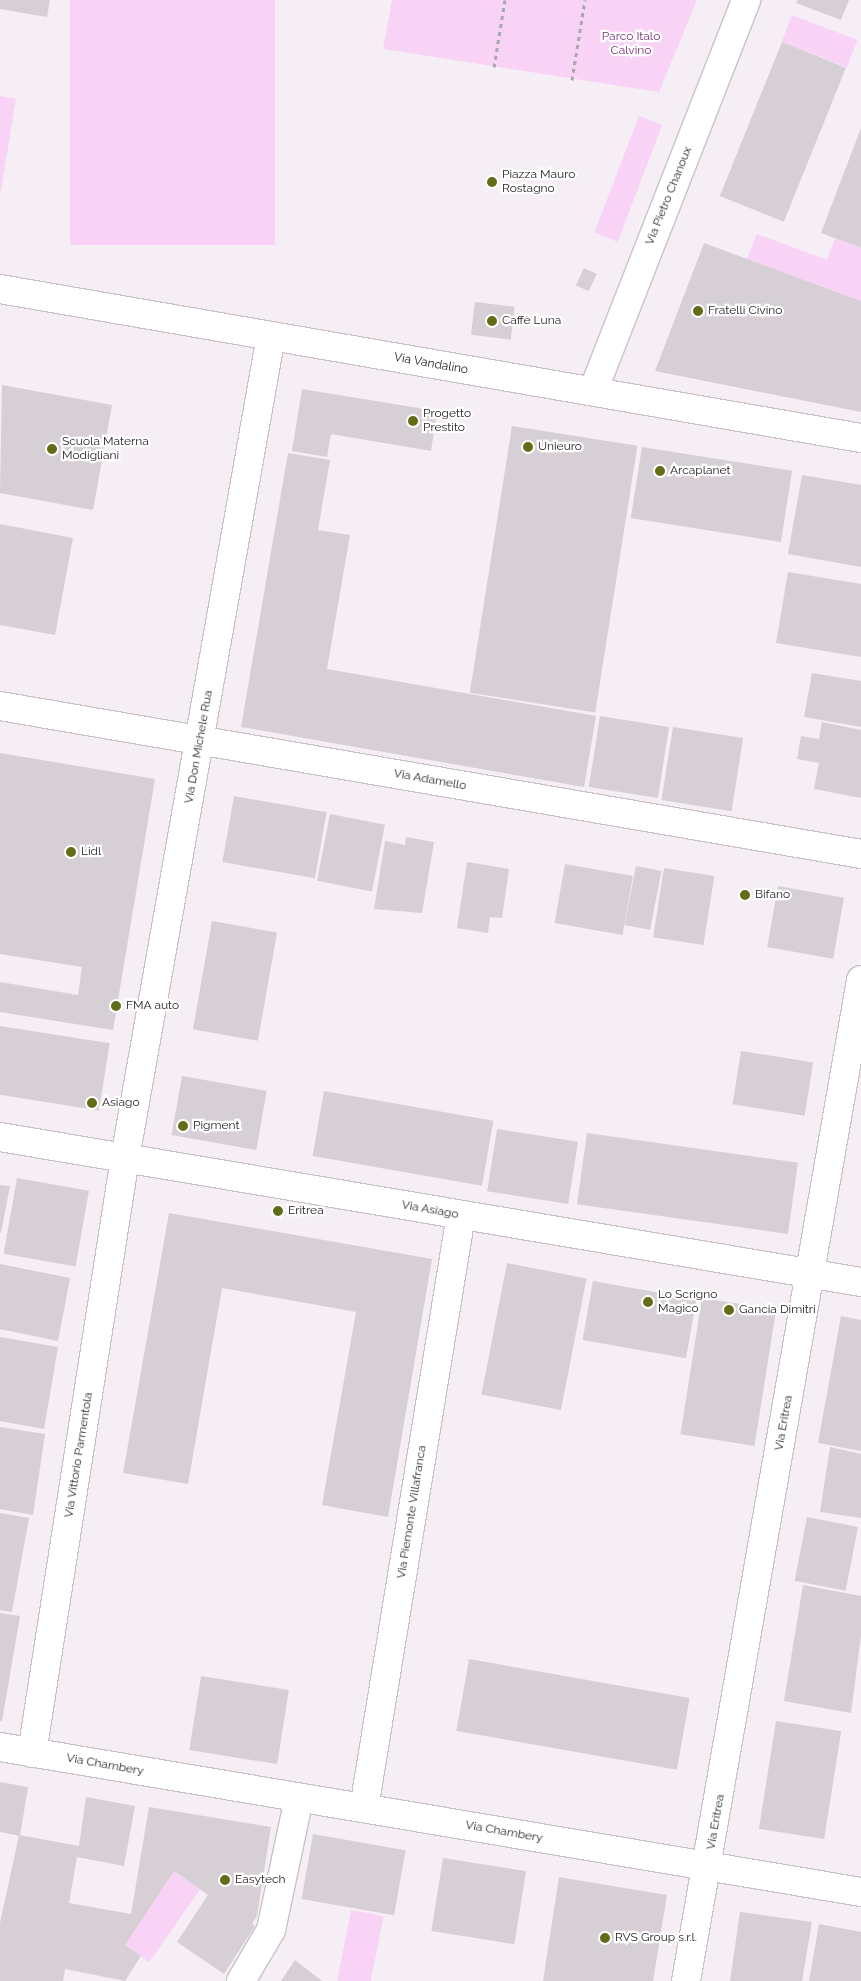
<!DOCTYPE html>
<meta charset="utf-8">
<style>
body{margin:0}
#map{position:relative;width:861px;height:1981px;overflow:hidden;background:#f5eef5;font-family:Raleway,sans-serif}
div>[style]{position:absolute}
.green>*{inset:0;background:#f8d3f6;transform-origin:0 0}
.building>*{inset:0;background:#d6cfd5;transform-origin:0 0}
.path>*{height:3px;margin-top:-1.5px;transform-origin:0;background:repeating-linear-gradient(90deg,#aca7ac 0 4px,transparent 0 8px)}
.roads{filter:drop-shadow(1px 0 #c8c2c8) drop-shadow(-1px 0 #c8c2c8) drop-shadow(0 1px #c8c2c8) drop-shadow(0 -1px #c8c2c8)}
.minor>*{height:28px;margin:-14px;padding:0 14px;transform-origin:14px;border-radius:14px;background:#fff}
.dots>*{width:14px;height:14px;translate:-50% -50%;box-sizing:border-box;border:2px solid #fff;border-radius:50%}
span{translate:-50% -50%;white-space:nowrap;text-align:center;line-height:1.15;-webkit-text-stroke:4.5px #fff;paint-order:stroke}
.park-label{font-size:12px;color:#743074}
.poi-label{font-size:12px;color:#262326}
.left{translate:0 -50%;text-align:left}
.street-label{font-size:12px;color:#262326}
</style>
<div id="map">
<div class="green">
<i style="left:70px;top:0;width:205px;height:245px"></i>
<i style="clip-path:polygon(392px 0,697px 0,659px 92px,383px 49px)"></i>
<i style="left:792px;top:15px;width:70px;height:29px;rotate:21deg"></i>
<i style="clip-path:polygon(0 96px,16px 99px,0 196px)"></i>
<i style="left:639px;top:116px;width:25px;height:125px;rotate:21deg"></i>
<i style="clip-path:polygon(757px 234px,827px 260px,835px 239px,861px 248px,861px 301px,747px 259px)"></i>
<i style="left:174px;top:1871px;width:32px;height:89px;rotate:35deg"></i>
<i style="left:351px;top:1910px;width:33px;height:72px;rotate:11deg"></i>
</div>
<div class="building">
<i style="clip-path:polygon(0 0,50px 0,47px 17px,0 9px)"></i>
<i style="clip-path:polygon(798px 0,849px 0,841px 20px,796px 3px)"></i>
<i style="left:782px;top:42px;width:69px;height:166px;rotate:22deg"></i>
<i style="clip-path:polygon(861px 128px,861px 248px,821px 233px)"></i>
<i style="clip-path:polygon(704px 243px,861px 301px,861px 412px,655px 371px)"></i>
<i style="left:584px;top:268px;width:14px;height:19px;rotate:25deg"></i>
<i style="left:475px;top:302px;width:40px;height:33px;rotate:7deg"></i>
<i style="clip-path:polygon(2px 385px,112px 405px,93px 510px,0 493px)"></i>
<i style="clip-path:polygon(302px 389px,437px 411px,431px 451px,331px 434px,327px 457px,292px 451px)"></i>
<i style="left:512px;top:426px;width:127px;height:270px;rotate:9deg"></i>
<i style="left:642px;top:447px;width:152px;height:72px;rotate:9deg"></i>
<i style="clip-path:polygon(288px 453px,330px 460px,318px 530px,350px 535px,327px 669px,596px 716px,584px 787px,241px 727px)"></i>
<i style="clip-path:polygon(802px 475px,861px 485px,861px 567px,788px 554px)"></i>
<i style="clip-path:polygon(0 524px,73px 538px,55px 635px,0 625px)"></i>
<i style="clip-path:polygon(788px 572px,861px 584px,861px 657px,776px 643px)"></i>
<i style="clip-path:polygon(812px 673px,861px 681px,861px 727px,804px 717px)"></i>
<i style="left:600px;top:716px;width:70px;height:72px;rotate:9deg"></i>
<i style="clip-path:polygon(822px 722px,861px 730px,861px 798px,814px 789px,819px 763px,797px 759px,801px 736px,819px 739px)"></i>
<i style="left:673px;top:727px;width:71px;height:74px;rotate:9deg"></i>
<i style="clip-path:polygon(0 753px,155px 779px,113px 1030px,0 1012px,0 982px,78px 995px,82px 967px,0 954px)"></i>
<i style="left:234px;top:796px;width:94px;height:67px;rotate:10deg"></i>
<i style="left:330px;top:814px;width:56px;height:68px;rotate:11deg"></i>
<i style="clip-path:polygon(406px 837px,434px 842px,422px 913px,374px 909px,385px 841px,405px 845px)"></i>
<i style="clip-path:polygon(467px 862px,509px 869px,502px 918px,490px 917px,488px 933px,457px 928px)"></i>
<i style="left:565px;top:864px;width:69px;height:60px;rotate:10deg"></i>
<i style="left:636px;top:866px;width:26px;height:60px;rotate:11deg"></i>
<i style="left:664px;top:868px;width:51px;height:70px;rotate:9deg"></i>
<i style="left:778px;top:886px;width:67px;height:62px;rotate:10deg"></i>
<i style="left:212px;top:921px;width:66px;height:110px;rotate:10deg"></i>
<i style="left:0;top:1026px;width:111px;height:68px;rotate:9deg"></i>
<i style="left:741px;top:1051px;width:73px;height:54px;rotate:9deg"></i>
<i style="left:182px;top:1076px;width:86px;height:60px;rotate:10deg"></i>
<i style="left:324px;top:1091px;width:172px;height:66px;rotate:10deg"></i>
<i style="left:497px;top:1129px;width:82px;height:63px;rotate:9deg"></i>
<i style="left:587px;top:1133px;width:213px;height:72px;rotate:8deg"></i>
<i style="left:17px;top:1178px;width:73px;height:77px;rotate:10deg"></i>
<i style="clip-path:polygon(0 1185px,10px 1186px,1px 1233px,0 1233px)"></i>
<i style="clip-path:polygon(169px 1213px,432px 1259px,388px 1517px,322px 1505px,356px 1312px,222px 1288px,188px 1484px,123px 1473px)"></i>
<i style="left:507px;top:1263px;width:81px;height:134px;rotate:11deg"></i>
<i style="clip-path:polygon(0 1264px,70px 1278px,58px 1341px,0 1329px)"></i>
<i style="left:593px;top:1281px;width:105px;height:60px;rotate:10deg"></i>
<i style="left:702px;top:1298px;width:75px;height:138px;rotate:9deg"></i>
<i style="clip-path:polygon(841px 1316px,861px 1320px,861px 1451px,818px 1443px)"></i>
<i style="clip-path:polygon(0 1337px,58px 1347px,44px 1429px,0 1421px)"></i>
<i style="clip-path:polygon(0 1427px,45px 1434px,33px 1515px,0 1509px)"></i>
<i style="clip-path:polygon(830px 1447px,861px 1454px,861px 1518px,820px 1512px)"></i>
<i style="clip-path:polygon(0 1513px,29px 1518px,12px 1612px,0 1610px)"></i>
<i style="left:807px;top:1517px;width:52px;height:65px;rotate:11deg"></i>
<i style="clip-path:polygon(803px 1585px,861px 1596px,861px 1635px,851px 1713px,784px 1701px)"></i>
<i style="clip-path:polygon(0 1613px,20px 1616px,2px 1721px,0 1721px)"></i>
<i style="left:469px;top:1659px;width:224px;height:73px;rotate:10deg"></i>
<i style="left:201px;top:1676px;width:89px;height:75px;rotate:9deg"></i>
<i style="left:776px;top:1721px;width:66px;height:109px;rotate:9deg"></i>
<i style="clip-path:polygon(0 1782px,28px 1787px,20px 1836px,0 1832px)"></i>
<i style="clip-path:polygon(86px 1797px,135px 1806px,124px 1866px,77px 1857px,69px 1903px,131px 1914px,149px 1807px,271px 1827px,257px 1916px,252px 1924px,255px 1926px,224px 1974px,177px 1942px,208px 1895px,174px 1871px,125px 1945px,141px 1956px,125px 1981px,65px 1969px,63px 1981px,0 1981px,0 1923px,19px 1835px,79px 1846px)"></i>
<i style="left:313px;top:1834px;width:94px;height:66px;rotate:10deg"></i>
<i style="left:443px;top:1858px;width:84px;height:74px;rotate:9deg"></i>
<i style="clip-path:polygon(559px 1877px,667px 1895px,653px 1981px,543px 1981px)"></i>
<i style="clip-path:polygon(740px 1912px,812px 1922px,802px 1981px,730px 1981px)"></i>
<i style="clip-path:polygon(819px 1924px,861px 1932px,861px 1981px,809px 1981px)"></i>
<i style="clip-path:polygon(295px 1960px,322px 1981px,281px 1981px)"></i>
</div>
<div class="path">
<i style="left:494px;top:67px;width:68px;rotate:-80.7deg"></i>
<i style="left:572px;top:80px;width:81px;rotate:-80.8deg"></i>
</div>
<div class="roads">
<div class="minor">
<i style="left:0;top:289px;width:874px;rotate:9.82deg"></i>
<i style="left:593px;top:391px;width:420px;rotate:-68.6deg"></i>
<i style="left:0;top:706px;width:874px;rotate:9.75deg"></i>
<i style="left:0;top:1137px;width:873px;rotate:9.56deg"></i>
<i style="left:0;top:1747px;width:873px;rotate:9.56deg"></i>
<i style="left:32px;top:1753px;width:602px;rotate:-81.12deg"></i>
<i style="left:125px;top:1158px;width:835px;rotate:-79.93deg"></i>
<i style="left:364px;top:1808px;width:601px;rotate:-80.71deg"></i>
<i style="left:241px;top:1981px;width:59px;rotate:-59.5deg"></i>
<i style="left:271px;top:1930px;width:135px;rotate:-78deg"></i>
<i style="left:686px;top:1981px;width:1016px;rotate:-80.08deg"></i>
</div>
</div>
<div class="dots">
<i style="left:492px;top:182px;background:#616d17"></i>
<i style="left:698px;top:311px;background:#616d17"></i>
<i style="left:492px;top:321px;background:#616d17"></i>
<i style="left:413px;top:421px;background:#616d17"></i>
<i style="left:528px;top:447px;background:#616d17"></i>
<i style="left:52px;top:449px;background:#616d17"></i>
<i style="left:660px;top:471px;background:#616d17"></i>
<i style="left:71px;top:852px;background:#616d17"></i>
<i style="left:745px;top:895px;background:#616d17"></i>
<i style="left:116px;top:1006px;background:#616d17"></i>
<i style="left:92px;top:1103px;background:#616d17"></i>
<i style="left:183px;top:1126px;background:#616d17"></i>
<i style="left:278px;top:1211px;background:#616d17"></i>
<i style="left:648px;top:1302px;background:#616d17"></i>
<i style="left:729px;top:1310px;background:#616d17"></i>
<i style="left:225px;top:1880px;background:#616d17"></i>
<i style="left:605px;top:1938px;background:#616d17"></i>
</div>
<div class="park-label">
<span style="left:631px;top:44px">Parco Italo<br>Calvino</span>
</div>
<div class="poi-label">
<span class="left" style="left:502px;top:182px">Piazza Mauro<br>Rostagno</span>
<span class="left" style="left:708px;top:311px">Fratelli Civino</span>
<span class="left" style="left:502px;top:321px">Caffè Luna</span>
<span class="left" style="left:423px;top:421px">Progetto<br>Prestito</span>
<span class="left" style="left:62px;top:449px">Scuola Materna<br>Modigliani</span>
<span class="left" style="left:538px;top:447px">Unieuro</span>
<span class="left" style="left:670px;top:471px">Arcaplanet</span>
<span class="left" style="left:81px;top:852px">Lidl</span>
<span class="left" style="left:755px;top:895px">Bifano</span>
<span class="left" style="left:126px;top:1006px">FMA auto</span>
<span class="left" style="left:102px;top:1103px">Asiago</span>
<span class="left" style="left:193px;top:1126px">Pigment</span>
<span class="left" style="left:288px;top:1211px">Eritrea</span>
<span class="left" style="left:658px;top:1302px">Lo Scrigno<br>Magico</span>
<span class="left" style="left:739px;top:1310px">Gancia Dimitri</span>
<span class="left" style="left:235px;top:1880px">Easytech</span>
<span class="left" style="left:615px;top:1938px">RVS Group s.r.l.</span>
</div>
<div class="street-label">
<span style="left:669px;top:196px;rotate:-68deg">Via Pietro Chanoux</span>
<span style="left:431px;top:364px;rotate:10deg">Via Vandalino</span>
<span style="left:199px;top:747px;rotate:-80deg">Via Don Michele Rua</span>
<span style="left:430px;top:780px;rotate:10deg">Via Adamello</span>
<span style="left:430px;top:1210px;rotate:10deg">Via Asiago</span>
<span style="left:784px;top:1423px;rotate:-80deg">Via Eritrea</span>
<span style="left:79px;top:1455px;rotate:-81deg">Via Vittorio Parmentola</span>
<span style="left:412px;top:1512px;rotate:-81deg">Via Piemonte Villafranca</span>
<span style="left:105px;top:1765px;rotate:10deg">Via Chambery</span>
<span style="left:716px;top:1822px;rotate:-80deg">Via Eritrea</span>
<span style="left:504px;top:1832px;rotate:10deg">Via Chambery</span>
</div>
</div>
